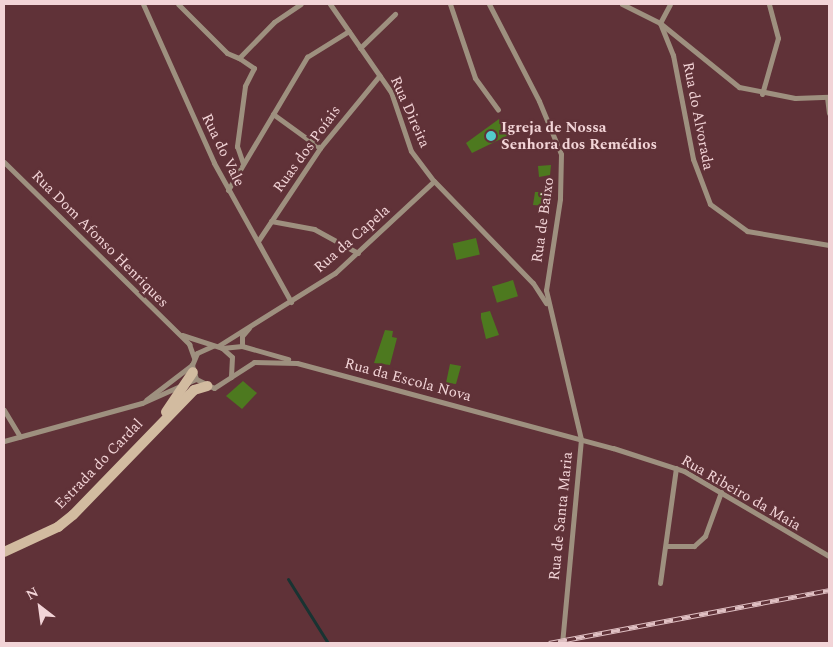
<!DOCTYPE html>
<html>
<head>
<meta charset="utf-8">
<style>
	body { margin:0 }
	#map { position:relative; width:833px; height:647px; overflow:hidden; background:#603238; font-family:Spectral,serif }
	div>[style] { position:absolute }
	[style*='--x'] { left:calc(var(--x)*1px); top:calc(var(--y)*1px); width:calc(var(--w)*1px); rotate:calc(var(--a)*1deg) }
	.stream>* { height:3px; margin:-1.5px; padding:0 1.5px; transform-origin:1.5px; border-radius:1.5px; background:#193332 }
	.building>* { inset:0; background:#4d791f; transform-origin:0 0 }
	.street>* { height:5px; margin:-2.5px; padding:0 2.5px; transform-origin:2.5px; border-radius:2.5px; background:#9e907f }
	.secondary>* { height:10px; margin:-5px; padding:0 5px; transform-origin:5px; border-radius:5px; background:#d2bba0 }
	.rail>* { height:5px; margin-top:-2.5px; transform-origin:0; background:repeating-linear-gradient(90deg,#603238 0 9px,#e0c0c3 0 18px); box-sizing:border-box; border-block:1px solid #e0c0c3 }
	.dots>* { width:14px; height:14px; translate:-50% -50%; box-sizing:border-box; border:2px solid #603238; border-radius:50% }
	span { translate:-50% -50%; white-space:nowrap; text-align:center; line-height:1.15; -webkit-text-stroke:5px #603238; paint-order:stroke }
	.street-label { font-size:15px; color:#f2d4d7 }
	.poi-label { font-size:15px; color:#f2d4d7; font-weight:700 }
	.left { translate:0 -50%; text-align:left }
	.frame { position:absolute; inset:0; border:5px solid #f2d4d7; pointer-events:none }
	.north { position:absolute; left:15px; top:582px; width:50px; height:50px; -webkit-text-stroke:4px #603238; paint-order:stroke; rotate:330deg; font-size:14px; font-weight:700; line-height:20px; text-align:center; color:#f2d4d7 }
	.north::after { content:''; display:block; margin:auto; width:18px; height:22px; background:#f2d4d7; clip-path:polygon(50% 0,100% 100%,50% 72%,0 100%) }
</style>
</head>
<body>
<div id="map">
	<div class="stream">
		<div style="--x:288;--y:579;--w:75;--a:58"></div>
	</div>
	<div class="building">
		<div style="clip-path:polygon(499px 119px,509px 135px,472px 153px,466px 143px)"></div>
		<div style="clip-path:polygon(551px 165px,550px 175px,539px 177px,538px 166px)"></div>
		<div style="clip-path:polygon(535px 192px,549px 192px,545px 206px,533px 205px)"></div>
		<div style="left:476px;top:238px;width:17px;height:24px;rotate:77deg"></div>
		<div style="left:513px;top:280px;width:17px;height:22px;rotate:73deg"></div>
		<div style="clip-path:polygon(490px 311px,499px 335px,486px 339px,481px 318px,481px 313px)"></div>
		<div style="clip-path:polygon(385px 330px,393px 331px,392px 337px,397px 338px,390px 365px,374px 363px)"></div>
		<div style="clip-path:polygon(450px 364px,461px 366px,456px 384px,446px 383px)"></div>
		<div style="clip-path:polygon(243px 381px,257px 393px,242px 409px,226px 396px)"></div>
	</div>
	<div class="street">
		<div style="--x:143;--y:4;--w:174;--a:65.9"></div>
		<div style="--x:214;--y:163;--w:159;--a:61"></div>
		<div style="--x:178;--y:4;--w:69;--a:45"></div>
		<div style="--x:227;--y:53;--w:13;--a:23"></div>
		<div style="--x:239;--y:58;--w:50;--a:-45.8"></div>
		<div style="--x:274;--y:22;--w:32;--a:-34"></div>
		<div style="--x:330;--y:4;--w:107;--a:55.3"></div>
		<div style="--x:391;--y:92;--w:62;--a:71.3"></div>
		<div style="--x:411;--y:151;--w:38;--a:53"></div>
		<div style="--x:434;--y:181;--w:142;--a:45.9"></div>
		<div style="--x:533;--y:283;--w:24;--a:57"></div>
		<div style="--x:450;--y:4;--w:78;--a:71.3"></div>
		<div style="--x:475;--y:78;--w:39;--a:54"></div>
		<div style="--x:489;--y:4;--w:109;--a:62.7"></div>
		<div style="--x:539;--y:101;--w:57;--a:67.5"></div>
		<div style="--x:561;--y:154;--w:45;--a:91.3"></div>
		<div style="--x:560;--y:199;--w:92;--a:98.7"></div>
		<div style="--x:546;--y:290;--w:153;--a:76.8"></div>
		<div style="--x:581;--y:439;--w:205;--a:95.3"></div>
		<div style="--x:622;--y:4;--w:42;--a:26.6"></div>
		<div style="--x:660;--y:23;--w:102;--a:39"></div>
		<div style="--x:739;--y:87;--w:57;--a:11.1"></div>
		<div style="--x:795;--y:98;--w:34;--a:-2"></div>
		<div style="--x:660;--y:23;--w:35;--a:68"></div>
		<div style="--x:673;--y:55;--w:106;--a:79.1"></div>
		<div style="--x:693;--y:159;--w:48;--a:69.3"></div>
		<div style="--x:710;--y:204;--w:46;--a:36.1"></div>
		<div style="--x:747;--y:231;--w:83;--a:9.7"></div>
		<div style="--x:660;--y:23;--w:21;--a:-62"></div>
		<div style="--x:360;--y:48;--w:49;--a:-44.2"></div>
		<div style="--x:239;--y:58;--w:18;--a:34"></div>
		<div style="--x:254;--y:68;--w:20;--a:117"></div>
		<div style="--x:245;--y:86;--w:61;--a:97.6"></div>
		<div style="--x:237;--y:146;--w:18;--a:71"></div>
		<div style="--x:762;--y:94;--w:58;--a:-74.1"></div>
		<div style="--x:778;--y:38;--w:35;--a:-105"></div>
		<div style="--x:827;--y:97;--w:16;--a:83"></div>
		<div style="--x:273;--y:114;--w:58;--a:35.9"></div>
		<div style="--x:4;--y:162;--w:260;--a:44.5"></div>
		<div style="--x:189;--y:344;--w:15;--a:70"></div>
		<div style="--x:228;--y:190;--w:155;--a:-59.3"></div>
		<div style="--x:307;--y:57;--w:49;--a:-31.8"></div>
		<div style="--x:271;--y:221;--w:44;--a:10.5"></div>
		<div style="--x:314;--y:229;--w:50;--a:28.6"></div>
		<div style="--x:258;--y:241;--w:112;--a:-56.3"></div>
		<div style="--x:320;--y:148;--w:94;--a:-50.6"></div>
		<div style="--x:182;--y:335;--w:42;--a:18"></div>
		<div style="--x:222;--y:348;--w:13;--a:42"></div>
		<div style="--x:232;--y:357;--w:20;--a:93"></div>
		<div style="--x:231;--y:377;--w:20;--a:147"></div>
		<div style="--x:214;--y:388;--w:20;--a:-153"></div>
		<div style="--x:196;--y:379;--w:15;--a:-106"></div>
		<div style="--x:192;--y:365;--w:13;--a:-67"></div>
		<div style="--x:197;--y:353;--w:17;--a:-24"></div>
		<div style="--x:218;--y:346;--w:138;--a:-32"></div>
		<div style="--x:335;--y:273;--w:135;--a:-42.9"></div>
		<div style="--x:242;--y:346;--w:10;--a:-90"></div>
		<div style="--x:242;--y:336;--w:11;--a:-49"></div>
		<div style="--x:222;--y:348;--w:20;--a:-6"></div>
		<div style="--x:242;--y:346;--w:48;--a:15.8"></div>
		<div style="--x:231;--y:377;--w:27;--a:-33"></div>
		<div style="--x:254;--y:362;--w:43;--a:1.3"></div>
		<div style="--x:297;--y:363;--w:327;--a:15.1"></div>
		<div style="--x:613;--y:448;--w:75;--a:17.9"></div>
		<div style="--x:684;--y:471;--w:168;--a:30.4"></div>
		<div style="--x:146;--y:400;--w:58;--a:-37.3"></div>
		<div style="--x:4;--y:410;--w:31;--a:59"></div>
		<div style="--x:4;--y:441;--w:143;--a:-15.4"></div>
		<div style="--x:142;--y:403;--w:59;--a:-24"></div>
		<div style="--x:666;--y:546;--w:28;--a:0"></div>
		<div style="--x:694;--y:546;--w:15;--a:-42"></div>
		<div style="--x:705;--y:536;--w:47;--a:-70"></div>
		<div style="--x:660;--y:583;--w:116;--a:-82.1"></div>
	</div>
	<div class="secondary">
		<div style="--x:166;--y:412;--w:48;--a:-56"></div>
		<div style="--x:4;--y:552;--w:60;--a:-24.8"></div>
		<div style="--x:58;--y:527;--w:19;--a:-39"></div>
		<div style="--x:73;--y:515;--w:174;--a:-45.9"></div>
		<div style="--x:194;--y:390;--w:14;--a:-17"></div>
	</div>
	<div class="rail">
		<div style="--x:549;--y:643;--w:285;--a:-10.7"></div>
	</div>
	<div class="dots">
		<div style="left:491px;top:136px;background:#53cdca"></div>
	</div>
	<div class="street-label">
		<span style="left:410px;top:112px;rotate:66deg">Rua Direita</span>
		<span style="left:698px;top:116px;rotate:79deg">Rua do Alvorada</span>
		<span style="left:307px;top:149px;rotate:-54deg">Ruas dos Poíais</span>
		<span style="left:223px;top:150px;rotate:64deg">Rua do Vale</span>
		<span style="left:543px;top:220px;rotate:-82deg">Rua de Baixo</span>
		<span style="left:100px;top:239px;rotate:45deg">Rua Dom Afonso Henriques</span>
		<span style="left:352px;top:239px;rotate:-41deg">Rua da Capela</span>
		<span style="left:408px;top:380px;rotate:15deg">Rua da Escola Nova</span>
		<span style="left:99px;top:464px;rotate:-46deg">Estrada do Cardal</span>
		<span style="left:741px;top:493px;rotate:30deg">Rua Ribeiro da Maia</span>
		<span style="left:561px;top:516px;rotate:-84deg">Rua de Santa Maria</span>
	</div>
	<div class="poi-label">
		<span class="left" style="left:501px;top:136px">Igreja de Nossa<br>Senhora dos Remédios</span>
	</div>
	<div class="frame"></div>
	<div class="north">N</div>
</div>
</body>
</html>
